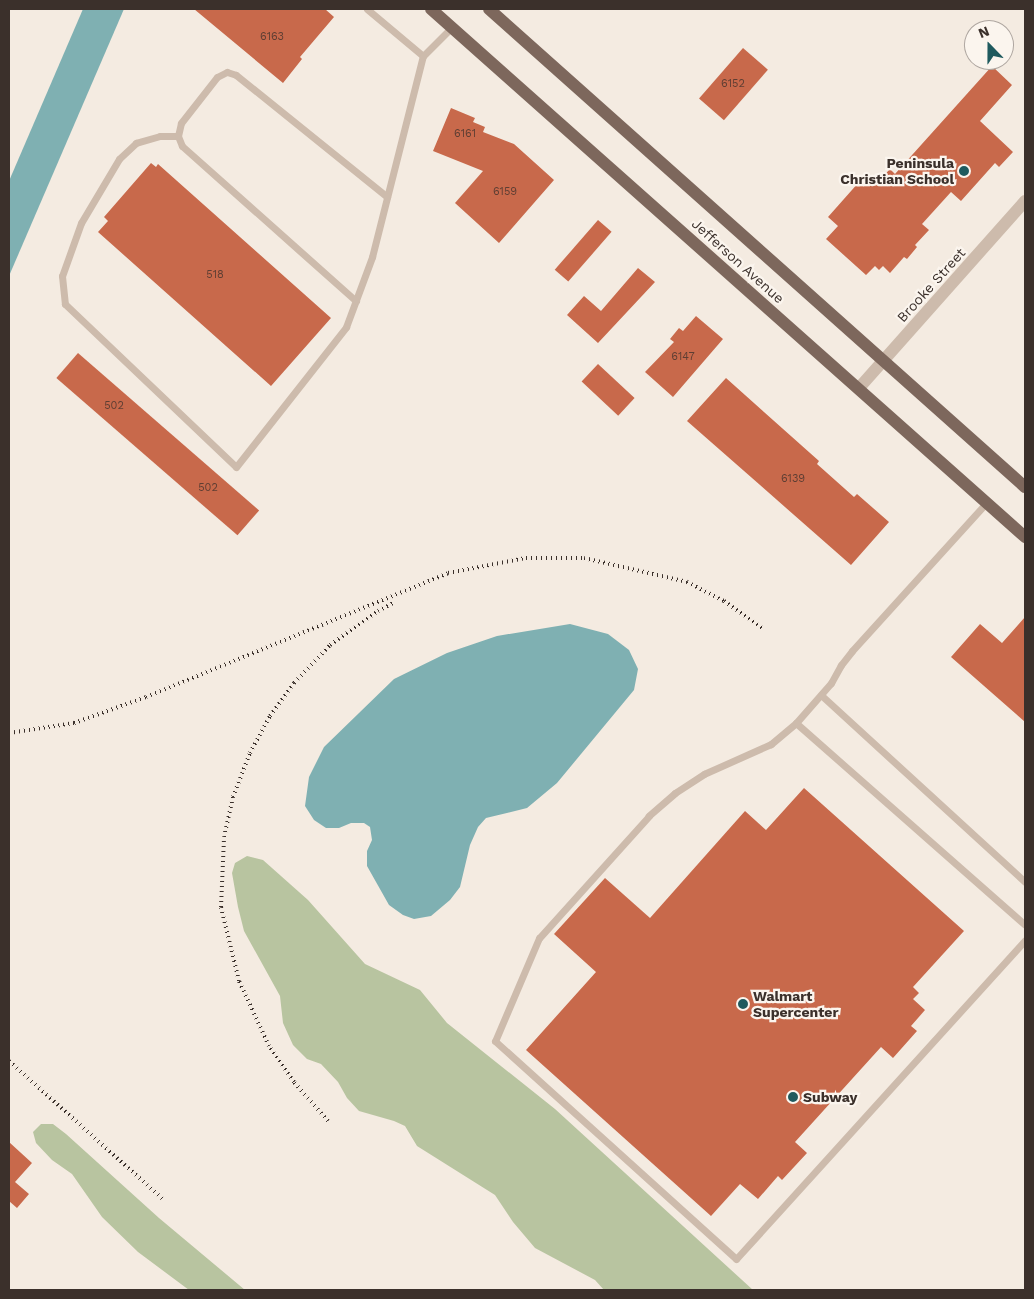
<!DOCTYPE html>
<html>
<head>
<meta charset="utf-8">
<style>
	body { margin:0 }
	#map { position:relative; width:1034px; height:1299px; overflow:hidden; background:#f4ebe1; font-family:"Work Sans",sans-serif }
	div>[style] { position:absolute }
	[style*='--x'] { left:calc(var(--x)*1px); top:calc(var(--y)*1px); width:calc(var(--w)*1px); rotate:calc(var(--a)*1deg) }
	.green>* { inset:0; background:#b8c4a0 }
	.water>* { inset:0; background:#7fb0b2 }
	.building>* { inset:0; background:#c8694b; transform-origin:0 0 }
	.service>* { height:7px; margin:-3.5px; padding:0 3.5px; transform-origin:3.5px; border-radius:3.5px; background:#cdbbac }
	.minor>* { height:12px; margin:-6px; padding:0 6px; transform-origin:6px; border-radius:6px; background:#cdbbac }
	.primary>* { height:12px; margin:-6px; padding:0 6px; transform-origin:6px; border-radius:6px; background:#7d675c }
	.rail>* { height:4px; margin-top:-2px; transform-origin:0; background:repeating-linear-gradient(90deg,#3b302b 0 1px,transparent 0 5px) }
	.dots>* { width:14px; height:14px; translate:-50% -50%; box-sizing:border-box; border:2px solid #fbf5ee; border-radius:50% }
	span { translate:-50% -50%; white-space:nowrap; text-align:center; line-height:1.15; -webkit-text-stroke:4.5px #fbf5ee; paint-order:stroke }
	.number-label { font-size:11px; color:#5e3e33 }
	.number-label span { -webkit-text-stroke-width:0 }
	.poi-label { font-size:14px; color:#3b302b; font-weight:700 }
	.right { translate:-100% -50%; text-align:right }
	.left { translate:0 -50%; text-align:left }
	.street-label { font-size:14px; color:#3b302b }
	.frame { position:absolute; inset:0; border:10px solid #3b302b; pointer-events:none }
	.north { position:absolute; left:964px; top:20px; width:50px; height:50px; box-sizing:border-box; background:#fbf5ee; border:1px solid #aea6a0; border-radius:50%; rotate:338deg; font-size:14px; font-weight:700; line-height:20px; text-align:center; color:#3b302b }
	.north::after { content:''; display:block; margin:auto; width:18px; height:22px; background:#1f5a5e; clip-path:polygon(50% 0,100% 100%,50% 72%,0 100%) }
</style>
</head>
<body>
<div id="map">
	<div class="green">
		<div style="clip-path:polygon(247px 856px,263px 860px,308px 900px,365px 964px,420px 990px,447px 1023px,555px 1109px,753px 1290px,604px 1290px,595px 1280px,535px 1248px,513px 1222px,495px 1195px,417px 1146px,405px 1126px,394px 1121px,359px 1111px,347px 1098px,338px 1082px,321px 1064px,307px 1059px,293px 1045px,283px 1023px,280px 996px,244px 931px,238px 907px,232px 873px,235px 863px)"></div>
		<div style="clip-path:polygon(41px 1124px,53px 1124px,66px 1134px,159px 1218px,245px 1290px,189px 1290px,138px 1252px,102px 1217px,72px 1174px,52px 1160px,36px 1143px,33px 1132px)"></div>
	</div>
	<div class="water">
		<div style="clip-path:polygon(83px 9px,124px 9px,9px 276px,9px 181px)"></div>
		<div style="clip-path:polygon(570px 624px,608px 634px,629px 650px,638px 669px,634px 690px,557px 783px,527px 808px,486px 818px,478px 827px,470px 845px,460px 887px,450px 900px,431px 916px,414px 919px,403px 915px,389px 905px,367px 866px,367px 851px,372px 840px,370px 827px,364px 823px,351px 823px,339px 828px,326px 828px,314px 820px,305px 806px,309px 777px,324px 747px,394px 679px,447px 653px,497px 636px)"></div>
	</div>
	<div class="building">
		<div style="clip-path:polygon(194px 9px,325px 9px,334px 17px,300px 57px,302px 59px,283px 83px)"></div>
		<div style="left:743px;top:48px;width:33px;height:67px;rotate:41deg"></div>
		<div style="clip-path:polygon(992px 66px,1012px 85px,980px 121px,1013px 152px,999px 167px,995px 163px,961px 201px,951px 192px,922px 224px,929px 230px,915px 245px,917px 247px,907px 259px,904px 257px,890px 273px,883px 266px,879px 270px,875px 266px,866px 275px,826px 239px,838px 226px,828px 217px,867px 173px,877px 183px,890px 169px,895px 174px)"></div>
		<div style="clip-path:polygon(451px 108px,475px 118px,473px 122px,485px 127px,483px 132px,514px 144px,554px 180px,499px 243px,455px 203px,483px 171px,433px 151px)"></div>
		<div style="clip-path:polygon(151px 163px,156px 167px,158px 164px,331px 318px,271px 386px,98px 232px,108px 221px,104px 217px)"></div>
		<div style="left:598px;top:220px;width:18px;height:66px;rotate:41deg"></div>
		<div style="clip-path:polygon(638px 268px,655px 282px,598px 343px,567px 315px,584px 296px,601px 311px)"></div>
		<div style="clip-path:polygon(696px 316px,723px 339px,673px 397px,645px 372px,674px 342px,670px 339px,679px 328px,683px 331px)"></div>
		<div style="left:78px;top:353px;width:240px;height:33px;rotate:41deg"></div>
		<div style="left:598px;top:364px;width:50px;height:24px;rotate:43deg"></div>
		<div style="clip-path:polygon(726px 378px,819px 461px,817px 464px,854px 497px,857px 494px,889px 522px,851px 565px,687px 421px)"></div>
		<div style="clip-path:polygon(1025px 617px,1025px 722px,951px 657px,980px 624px,1002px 643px)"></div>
		<div style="clip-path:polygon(804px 788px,964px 931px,913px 987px,919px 993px,913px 999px,925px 1010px,911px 1026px,917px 1031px,893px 1058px,881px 1047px,795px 1142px,807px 1153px,782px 1180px,778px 1176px,758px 1199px,740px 1184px,711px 1216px,526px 1050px,596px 972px,554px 934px,605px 878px,650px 918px,745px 811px,766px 830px)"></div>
		<div style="clip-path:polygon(9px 1142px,32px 1163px,15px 1182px,29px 1194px,17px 1208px,9px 1201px)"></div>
	</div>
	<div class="service">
		<div style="--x:367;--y:9;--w:73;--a:40"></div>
		<div style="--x:423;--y:56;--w:41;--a:-45"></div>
		<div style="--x:178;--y:136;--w:18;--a:180"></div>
		<div style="--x:160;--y:136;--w:25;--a:164"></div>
		<div style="--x:136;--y:143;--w:23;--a:137"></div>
		<div style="--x:119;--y:159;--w:74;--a:120.7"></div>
		<div style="--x:81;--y:223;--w:56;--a:109.7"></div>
		<div style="--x:62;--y:276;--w:28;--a:84"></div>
		<div style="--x:65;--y:304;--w:236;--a:43.6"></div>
		<div style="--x:236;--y:467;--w:178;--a:-51.8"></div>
		<div style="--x:346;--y:327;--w:75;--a:-69.6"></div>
		<div style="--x:372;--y:257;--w:207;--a:-75.8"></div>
		<div style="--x:356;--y:301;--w:233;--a:-138.3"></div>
		<div style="--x:182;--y:146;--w:11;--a:-112"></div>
		<div style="--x:178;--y:136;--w:13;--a:-77"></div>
		<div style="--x:181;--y:123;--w:58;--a:-52"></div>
		<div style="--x:217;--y:77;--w:11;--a:-27"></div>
		<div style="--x:227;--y:72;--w:9;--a:18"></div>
		<div style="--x:236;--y:75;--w:194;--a:38.9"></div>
		<div style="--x:987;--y:502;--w:201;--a:132.2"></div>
		<div style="--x:852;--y:651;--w:18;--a:128"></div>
		<div style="--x:841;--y:665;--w:21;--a:119"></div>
		<div style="--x:831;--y:683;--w:53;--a:131.2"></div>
		<div style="--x:796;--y:723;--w:33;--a:140"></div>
		<div style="--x:771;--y:744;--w:73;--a:155.9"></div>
		<div style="--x:704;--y:774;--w:35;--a:147"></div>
		<div style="--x:675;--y:793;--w:35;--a:139"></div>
		<div style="--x:649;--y:816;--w:164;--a:132"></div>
		<div style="--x:539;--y:938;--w:112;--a:113.1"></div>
		<div style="--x:495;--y:1041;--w:325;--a:42.1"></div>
		<div style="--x:736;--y:1259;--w:430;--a:-47.8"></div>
		<div style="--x:821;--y:695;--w:277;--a:42.5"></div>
		<div style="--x:796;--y:723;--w:305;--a:41.4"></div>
	</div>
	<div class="minor">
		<div style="--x:859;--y:388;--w:250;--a:-48.4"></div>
	</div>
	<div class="primary">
		<div style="--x:431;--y:9;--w:795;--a:41.63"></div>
		<div style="--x:489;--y:9;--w:718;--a:41.73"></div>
	</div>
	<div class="rail">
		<div style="--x:9;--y:733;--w:66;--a:-8.7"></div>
		<div style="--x:74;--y:723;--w:77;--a:-19.9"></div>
		<div style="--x:146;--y:697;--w:326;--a:-22.3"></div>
		<div style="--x:448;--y:573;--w:79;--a:-10.9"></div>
		<div style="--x:526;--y:558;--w:58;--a:0"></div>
		<div style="--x:584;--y:558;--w:106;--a:13.1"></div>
		<div style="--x:687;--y:582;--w:42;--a:27.2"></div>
		<div style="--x:724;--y:601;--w:47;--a:35.4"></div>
		<div style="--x:9;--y:1061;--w:207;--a:41.9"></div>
		<div style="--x:328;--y:1121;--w:52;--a:-131.1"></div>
		<div style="--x:294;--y:1082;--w:44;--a:-124.8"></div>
		<div style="--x:269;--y:1046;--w:72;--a:-114.8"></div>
		<div style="--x:239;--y:981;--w:76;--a:-103.7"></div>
		<div style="--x:221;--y:907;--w:70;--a:-87.5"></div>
		<div style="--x:224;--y:837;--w:41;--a:-77.3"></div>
		<div style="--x:233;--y:797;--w:47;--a:-68.9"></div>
		<div style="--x:250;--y:753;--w:42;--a:-61.6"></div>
		<div style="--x:270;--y:716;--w:41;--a:-54"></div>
		<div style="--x:294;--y:683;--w:52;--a:-46.5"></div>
		<div style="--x:330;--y:645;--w:59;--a:-35.3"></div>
		<div style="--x:378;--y:611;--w:17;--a:-28"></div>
	</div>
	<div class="dots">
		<div style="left:964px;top:171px;background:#1f5a5e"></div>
		<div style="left:743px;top:1004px;background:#1f5a5e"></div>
		<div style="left:793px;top:1097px;background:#1f5a5e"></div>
	</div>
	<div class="number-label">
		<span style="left:272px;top:37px">6163</span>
		<span style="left:733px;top:84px">6152</span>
		<span style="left:465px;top:134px">6161</span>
		<span style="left:505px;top:192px">6159</span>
		<span style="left:215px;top:275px">518</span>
		<span style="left:683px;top:357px">6147</span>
		<span style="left:114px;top:406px">502</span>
		<span style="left:793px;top:479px">6139</span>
		<span style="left:208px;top:488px">502</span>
	</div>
	<div class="poi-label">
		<span class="right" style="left:954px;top:171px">Peninsula<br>Christian School</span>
		<span class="left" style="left:753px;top:1004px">Walmart<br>Supercenter</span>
		<span class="left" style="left:803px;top:1097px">Subway</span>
	</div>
	<div class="street-label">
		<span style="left:738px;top:261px;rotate:42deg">Jefferson Avenue</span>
		<span style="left:931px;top:285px;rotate:-48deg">Brooke Street</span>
	</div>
	<div class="frame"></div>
	<div class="north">N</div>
</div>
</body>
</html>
